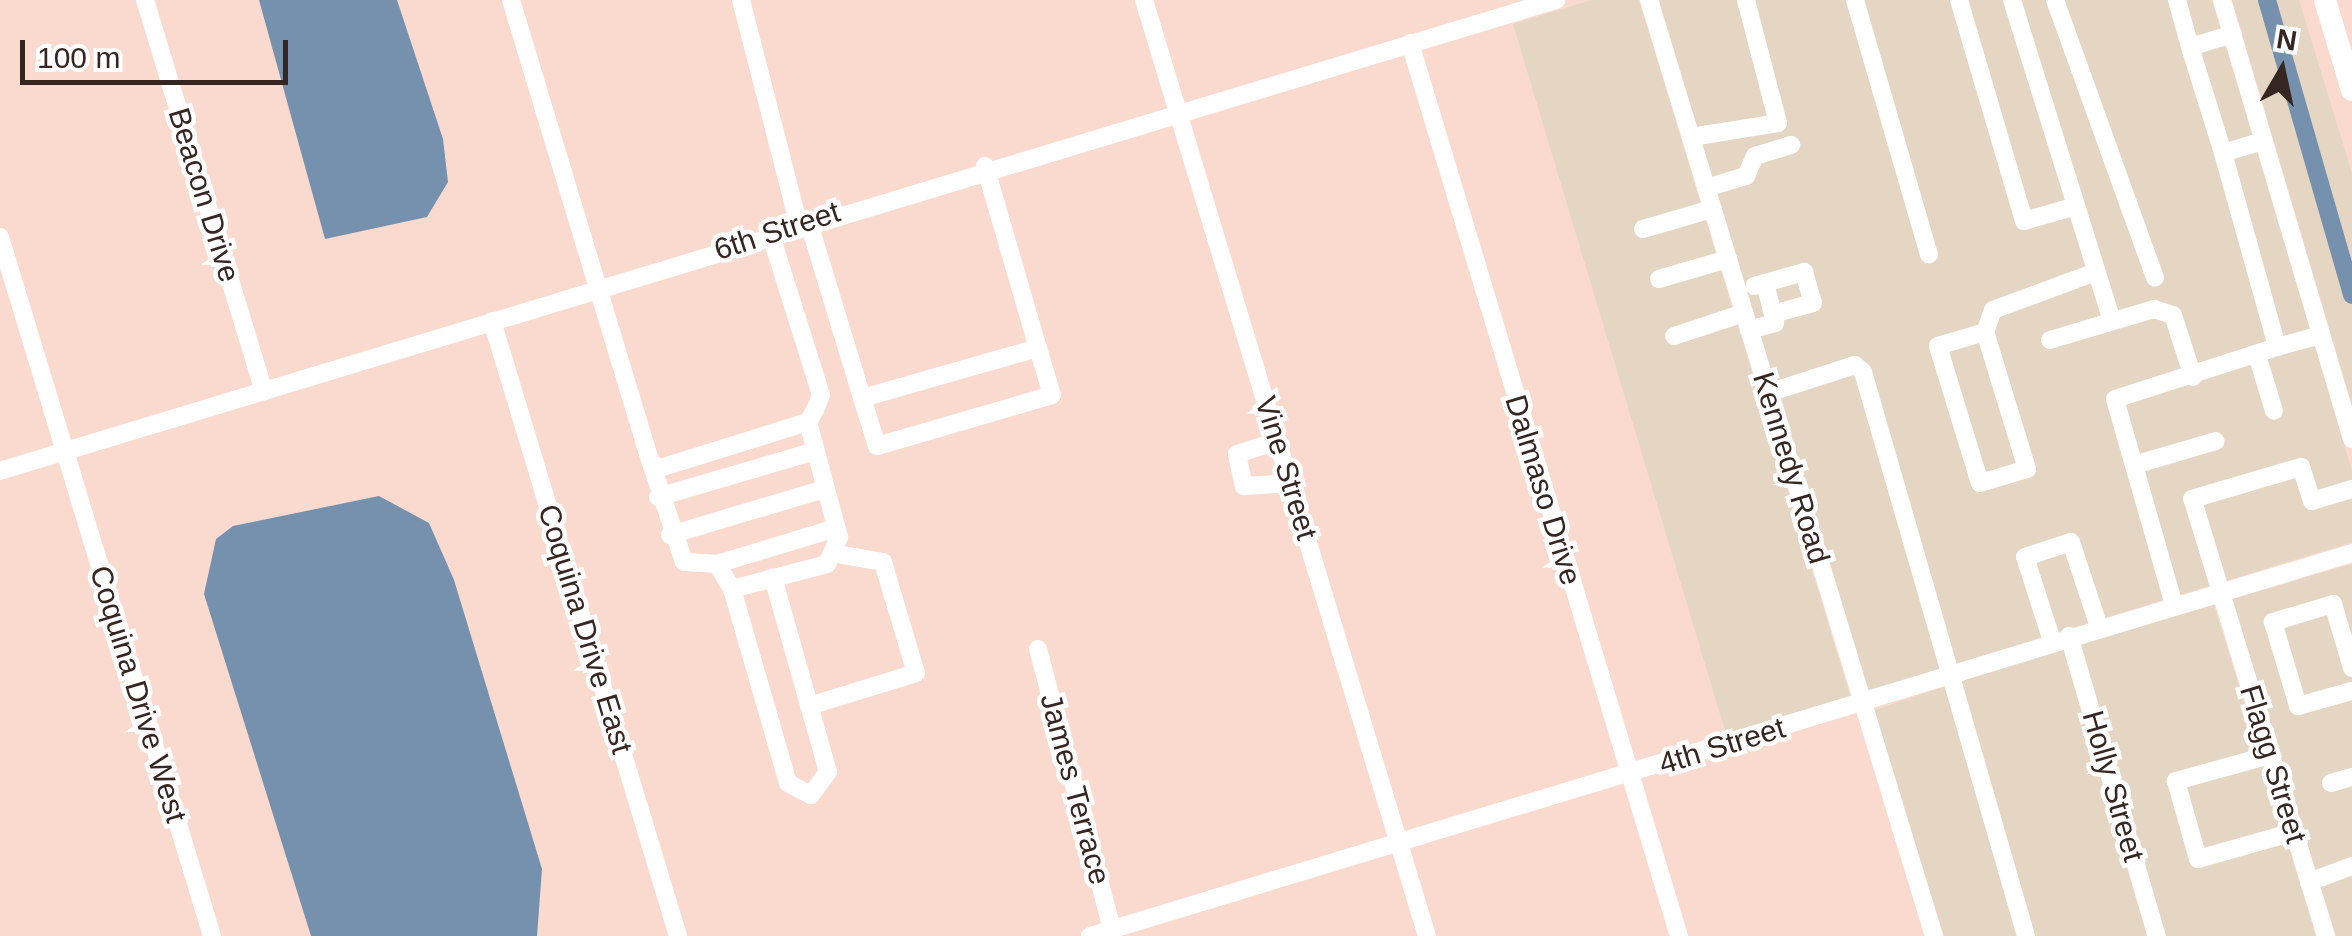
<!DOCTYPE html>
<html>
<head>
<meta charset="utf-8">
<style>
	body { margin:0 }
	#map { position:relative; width:2352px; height:936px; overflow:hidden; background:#fadace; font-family:Helvetica,sans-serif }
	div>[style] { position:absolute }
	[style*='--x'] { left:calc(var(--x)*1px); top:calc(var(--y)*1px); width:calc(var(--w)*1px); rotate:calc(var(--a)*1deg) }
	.commercial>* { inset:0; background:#e5d5c3 }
	.water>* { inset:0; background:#7591ae }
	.canal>* { height:18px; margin:-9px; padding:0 9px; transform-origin:9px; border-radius:9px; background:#7591ae }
	.minor>* { height:18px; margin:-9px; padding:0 9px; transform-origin:9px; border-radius:9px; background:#fff }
	.major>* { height:22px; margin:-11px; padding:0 11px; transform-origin:11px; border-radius:11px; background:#fff }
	span { translate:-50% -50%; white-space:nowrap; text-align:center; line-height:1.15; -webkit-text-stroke:9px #fff; paint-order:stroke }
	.street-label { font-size:30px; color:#352621 }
	.north { position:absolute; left:2232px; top:20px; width:100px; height:100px; -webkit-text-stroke:8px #fff; paint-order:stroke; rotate:9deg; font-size:28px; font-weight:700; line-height:40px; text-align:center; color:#352621 }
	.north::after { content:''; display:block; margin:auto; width:35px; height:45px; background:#352621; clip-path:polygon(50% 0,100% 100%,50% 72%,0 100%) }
	.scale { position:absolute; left:20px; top:40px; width:268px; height:45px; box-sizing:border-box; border:5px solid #352621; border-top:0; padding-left:12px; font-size:30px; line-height:35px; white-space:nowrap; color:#352621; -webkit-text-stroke:8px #fff; paint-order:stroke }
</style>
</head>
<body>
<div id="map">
	<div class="commercial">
		<div style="clip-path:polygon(1592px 0,1639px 0,1850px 696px,1726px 734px,1513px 24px)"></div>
		<div style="clip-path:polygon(1659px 0,2212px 0,2352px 471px,2352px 542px,1868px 691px)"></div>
		<div style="clip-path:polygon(2232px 0,2299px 0,2352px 173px,2352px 405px)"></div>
		<div style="clip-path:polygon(2352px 564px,2352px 936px,2336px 936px,2232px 599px)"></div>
		<div style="clip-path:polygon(2214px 605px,2316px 936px,2166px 936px,2081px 643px)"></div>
		<div style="clip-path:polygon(2063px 648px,2147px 936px,1944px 936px,1874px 710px)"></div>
	</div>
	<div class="water">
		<div style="clip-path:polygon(259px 0,397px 0,443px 139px,448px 182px,427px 217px,325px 239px)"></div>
		<div style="clip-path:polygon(379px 496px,429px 523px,454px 580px,542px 869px,537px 936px,311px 936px,204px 594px,216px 539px,233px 526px)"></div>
	</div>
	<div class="canal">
		<div style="--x:2267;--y:0;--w:307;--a:73.9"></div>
	</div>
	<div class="minor">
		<div style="--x:145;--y:0;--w:409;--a:73.1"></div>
		<div style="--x:511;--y:0;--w:484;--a:73.2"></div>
		<div style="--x:651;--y:463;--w:10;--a:29"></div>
		<div style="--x:660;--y:468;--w:155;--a:-17.3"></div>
		<div style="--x:808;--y:422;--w:14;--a:-60"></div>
		<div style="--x:815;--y:410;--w:16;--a:-68"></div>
		<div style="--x:821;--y:395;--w:171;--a:-107.4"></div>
		<div style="--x:741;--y:0;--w:229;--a:75.6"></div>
		<div style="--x:1144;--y:0;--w:978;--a:73.18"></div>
		<div style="--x:1649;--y:0;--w:978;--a:73.07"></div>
		<div style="--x:1855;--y:0;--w:265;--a:73.8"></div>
		<div style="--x:1959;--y:0;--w:230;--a:73.6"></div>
		<div style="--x:2024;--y:221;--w:54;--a:-16.1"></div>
		<div style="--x:2012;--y:0;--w:336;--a:72.7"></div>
		<div style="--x:2055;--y:0;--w:295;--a:70.2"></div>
		<div style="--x:2177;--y:0;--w:49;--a:74.5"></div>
		<div style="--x:2190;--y:47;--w:45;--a:-16.8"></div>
		<div style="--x:2222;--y:0;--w:458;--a:73.5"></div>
		<div style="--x:1410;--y:43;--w:933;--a:73.24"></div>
		<div style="--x:2190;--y:47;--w:111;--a:72.7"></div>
		<div style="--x:2223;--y:153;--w:42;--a:-16.7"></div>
		<div style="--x:1691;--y:137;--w:88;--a:-9.1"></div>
		<div style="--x:1778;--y:123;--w:127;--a:-104.6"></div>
		<div style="--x:2223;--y:153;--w:201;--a:74.4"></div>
		<div style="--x:2277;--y:347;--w:46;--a:-15.3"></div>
		<div style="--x:985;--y:166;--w:190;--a:73.8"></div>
		<div style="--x:1038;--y:348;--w:183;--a:164.1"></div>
		<div style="--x:862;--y:398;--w:50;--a:72.6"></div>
		<div style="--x:877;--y:446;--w:182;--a:-16.2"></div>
		<div style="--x:1052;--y:395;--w:49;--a:-106.6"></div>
		<div style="--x:1706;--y:188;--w:42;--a:-16.7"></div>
		<div style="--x:1746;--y:176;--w:22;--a:-66"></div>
		<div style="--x:1755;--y:156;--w:38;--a:-17"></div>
		<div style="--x:808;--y:220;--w:186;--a:73.1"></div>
		<div style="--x:1643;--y:229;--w:72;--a:-16.2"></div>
		<div style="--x:0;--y:237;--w:730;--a:73.13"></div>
		<div style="--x:1659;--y:279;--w:72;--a:-16.2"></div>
		<div style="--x:1765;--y:283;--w:41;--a:-15.8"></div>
		<div style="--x:1804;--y:272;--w:32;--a:74"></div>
		<div style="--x:1813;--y:303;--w:41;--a:164.6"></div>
		<div style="--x:492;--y:321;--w:643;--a:73.17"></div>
		<div style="--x:1749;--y:330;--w:27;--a:-15"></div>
		<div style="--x:1775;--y:323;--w:41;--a:-104"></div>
		<div style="--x:1765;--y:283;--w:11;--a:165"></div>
		<div style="--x:1985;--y:332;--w:49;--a:163.4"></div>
		<div style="--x:1938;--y:346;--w:143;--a:73"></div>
		<div style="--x:1980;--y:483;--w:49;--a:-16.6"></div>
		<div style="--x:2027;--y:469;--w:143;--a:-107"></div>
		<div style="--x:1985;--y:332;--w:23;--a:-70"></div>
		<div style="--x:1993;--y:310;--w:110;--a:-20.3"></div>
		<div style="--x:1674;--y:336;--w:74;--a:-18.2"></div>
		<div style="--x:2050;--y:340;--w:109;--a:-16.6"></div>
		<div style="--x:2154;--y:309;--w:20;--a:18"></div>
		<div style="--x:2173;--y:315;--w:65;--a:72.1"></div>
		<div style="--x:2258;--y:358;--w:55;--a:73.2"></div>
		<div style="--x:1768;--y:393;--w:91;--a:-17.8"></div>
		<div style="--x:1855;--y:365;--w:11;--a:41"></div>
		<div style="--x:1863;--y:372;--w:587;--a:73.88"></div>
		<div style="--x:1278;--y:441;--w:43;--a:162.4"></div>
		<div style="--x:1237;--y:454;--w:33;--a:78"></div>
		<div style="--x:1244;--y:486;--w:46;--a:-3.7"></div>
		<div style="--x:651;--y:463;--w:104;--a:71.6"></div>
		<div style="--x:684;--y:562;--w:33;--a:3"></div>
		<div style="--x:717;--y:564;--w:29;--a:59"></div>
		<div style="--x:732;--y:589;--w:98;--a:-14.7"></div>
		<div style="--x:827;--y:564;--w:30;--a:-66"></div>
		<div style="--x:839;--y:537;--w:119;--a:-105.1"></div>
		<div style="--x:2134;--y:465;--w:85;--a:-16.3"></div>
		<div style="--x:0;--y:471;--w:1626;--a:-16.84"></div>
		<div style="--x:658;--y:497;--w:160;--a:-16.3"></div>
		<div style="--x:670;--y:535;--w:161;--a:-16.6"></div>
		<div style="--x:717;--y:564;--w:124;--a:-16.8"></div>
		<div style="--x:732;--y:589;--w:202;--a:73.9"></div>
		<div style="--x:788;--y:783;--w:26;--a:28"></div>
		<div style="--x:811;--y:795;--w:29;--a:-54"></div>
		<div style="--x:828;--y:772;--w:202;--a:-105.8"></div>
		<div style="--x:2174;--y:605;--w:214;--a:-106"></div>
		<div style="--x:2115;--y:399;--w:170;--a:-17.8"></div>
		<div style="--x:2069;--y:636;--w:313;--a:73.7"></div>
		<div style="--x:2052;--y:641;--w:88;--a:-107.8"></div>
		<div style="--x:2025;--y:557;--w:48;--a:-18.1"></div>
		<div style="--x:2071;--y:542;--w:89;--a:71.8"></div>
		<div style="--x:1038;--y:649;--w:291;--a:75.2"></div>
		<div style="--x:2352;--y:668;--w:67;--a:-106.5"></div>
		<div style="--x:2333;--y:604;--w:63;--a:163.3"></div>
		<div style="--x:2273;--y:622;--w:88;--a:73.4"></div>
		<div style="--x:2298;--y:706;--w:56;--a:-15.5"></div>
		<div style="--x:809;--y:706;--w:112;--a:-17.1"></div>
		<div style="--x:916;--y:673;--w:116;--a:-106.6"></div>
		<div style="--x:883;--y:562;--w:47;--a:-170.1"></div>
		<div style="--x:2270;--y:755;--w:98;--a:164.5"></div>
		<div style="--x:2176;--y:781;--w:81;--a:74.2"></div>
		<div style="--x:2198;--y:859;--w:100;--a:-15.7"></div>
		<div style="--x:2331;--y:783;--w:22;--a:-16"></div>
		<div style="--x:2309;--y:882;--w:46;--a:-20.4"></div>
		<div style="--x:1090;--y:936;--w:1319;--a:-16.88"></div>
		<div style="--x:2326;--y:936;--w:457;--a:-107"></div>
		<div style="--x:2192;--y:499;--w:114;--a:-16.4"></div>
		<div style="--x:2301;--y:467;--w:36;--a:72"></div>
		<div style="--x:2312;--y:501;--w:42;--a:-16.7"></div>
	</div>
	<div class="major">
		<div style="--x:2325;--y:0;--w:94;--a:73.3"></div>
	</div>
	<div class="street-label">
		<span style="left:204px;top:195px;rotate:73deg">Beacon Drive</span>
		<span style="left:777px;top:231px;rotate:-18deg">6th Street</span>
		<span style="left:1286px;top:468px;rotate:73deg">Vine Street</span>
		<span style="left:1791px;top:468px;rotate:73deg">Kennedy Road</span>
		<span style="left:1543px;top:490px;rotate:73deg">Dalmaso Drive</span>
		<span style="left:585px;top:629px;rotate:73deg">Coquina Drive East</span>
		<span style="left:138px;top:694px;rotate:73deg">Coquina Drive West</span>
		<span style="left:1722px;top:746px;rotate:-17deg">4th Street</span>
		<span style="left:2273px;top:764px;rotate:73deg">Flagg Street</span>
		<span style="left:2113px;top:786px;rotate:74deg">Holly Street</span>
		<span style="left:1075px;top:789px;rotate:75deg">James Terrace</span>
	</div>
	<div class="north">N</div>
	<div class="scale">100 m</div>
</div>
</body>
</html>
